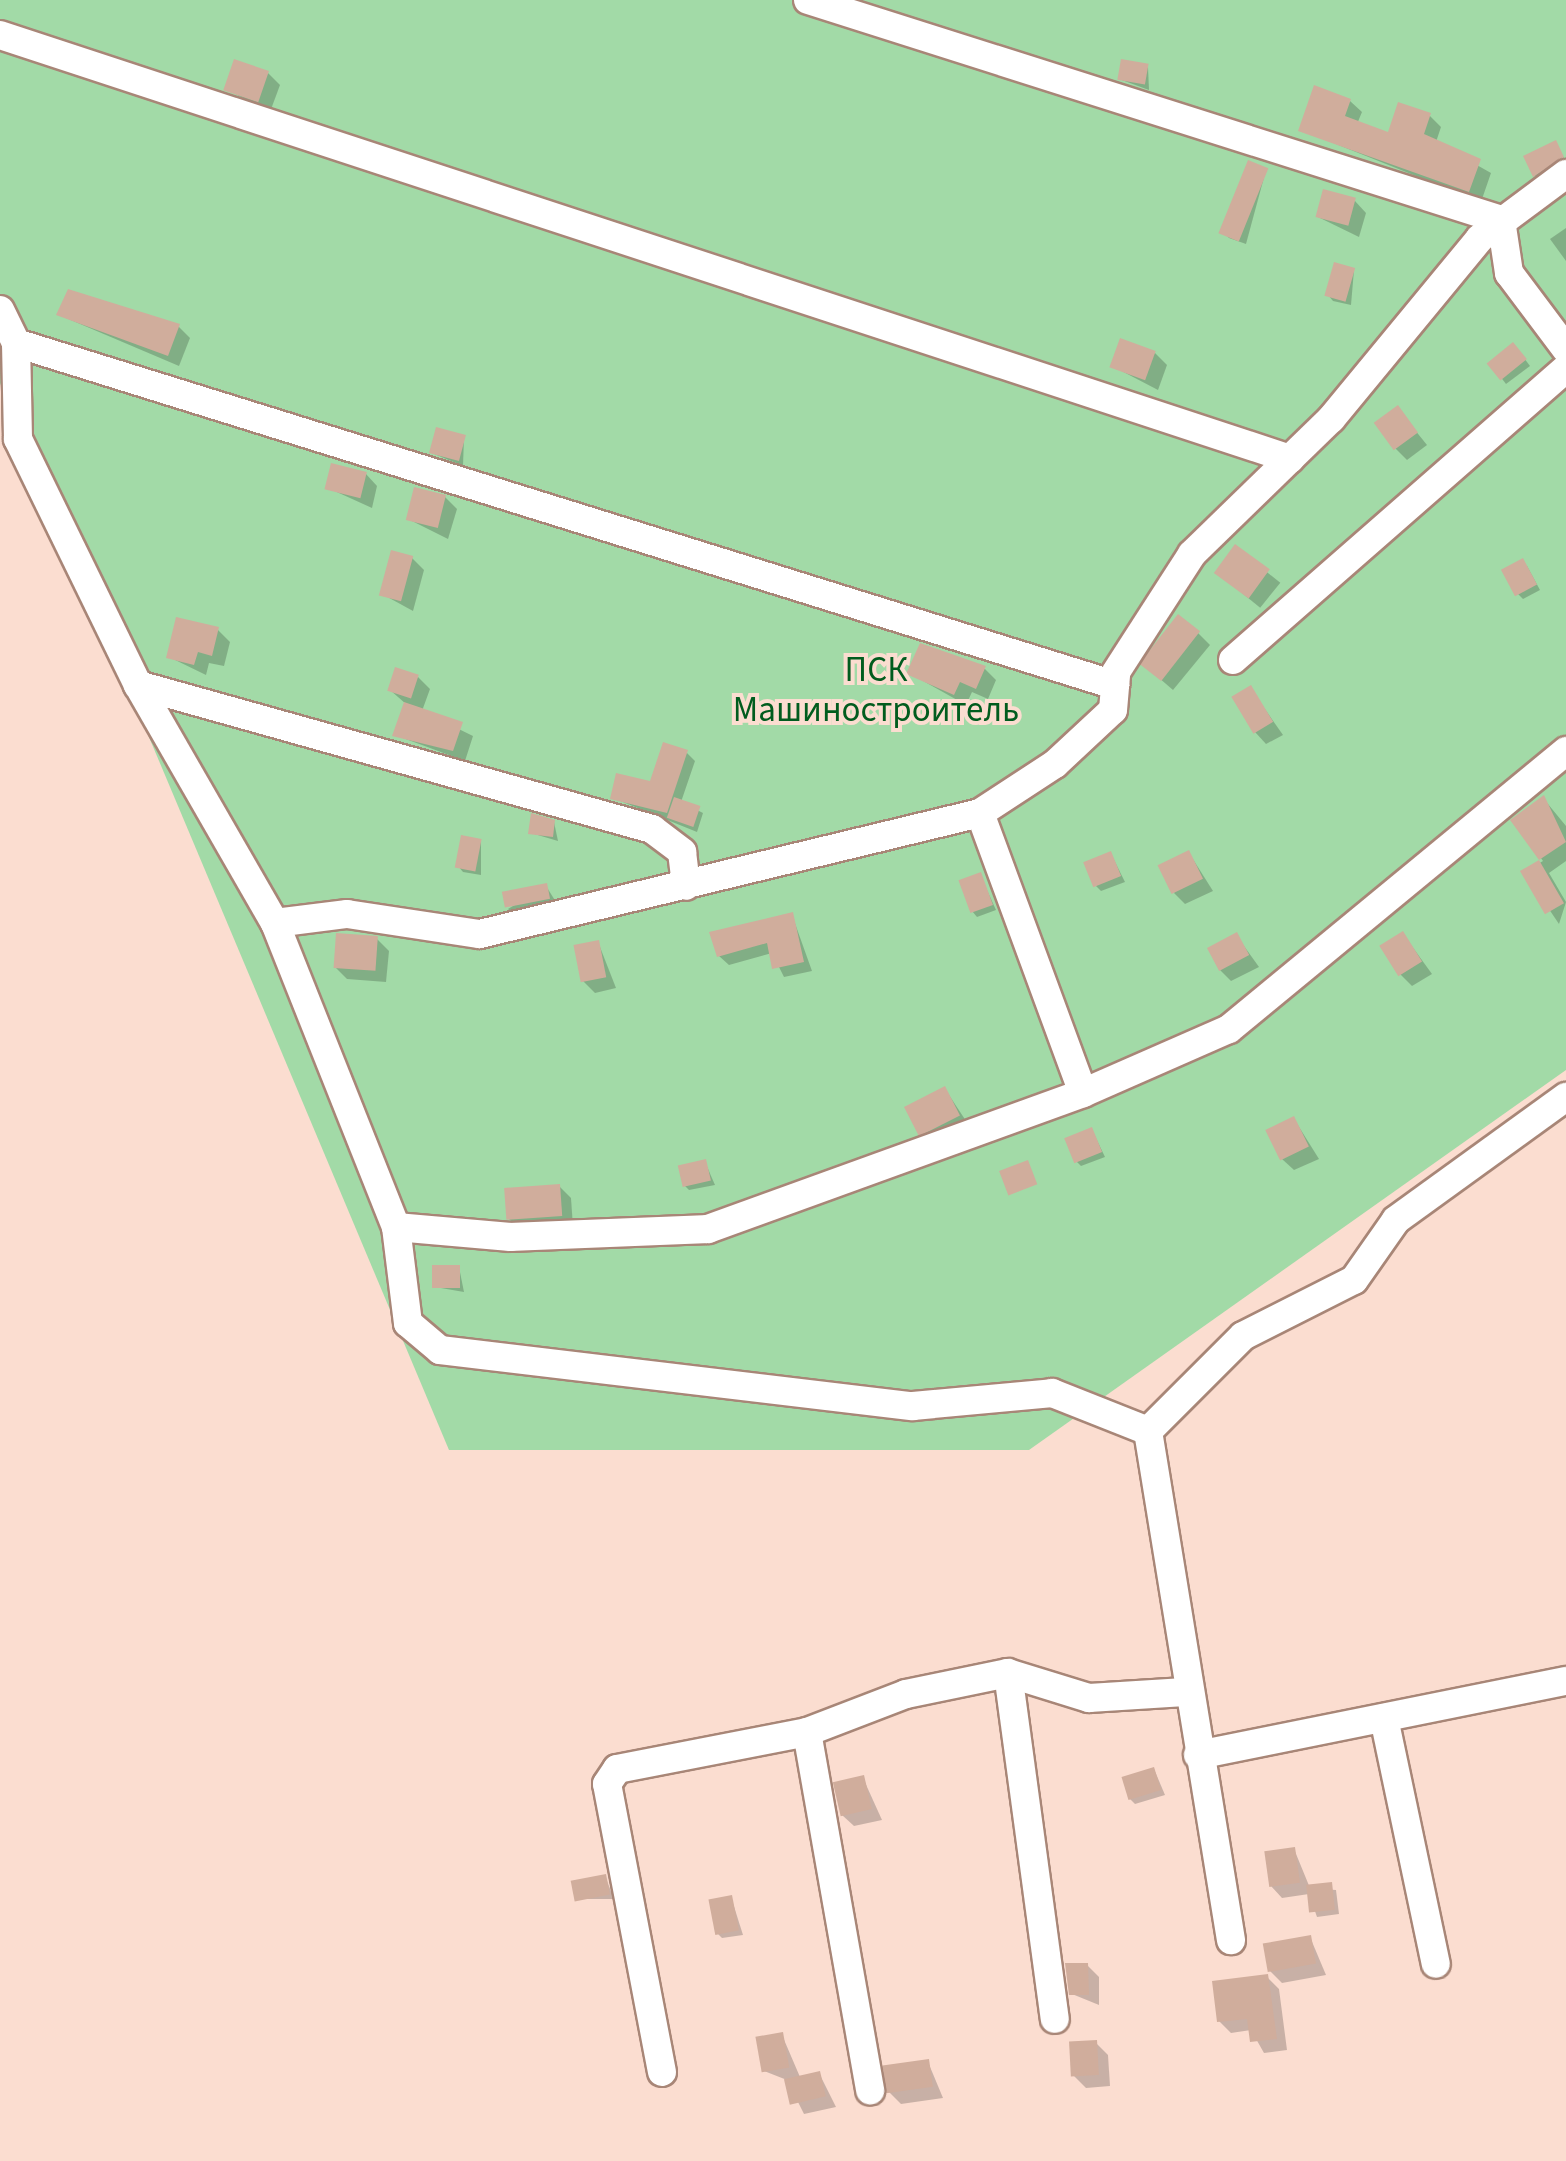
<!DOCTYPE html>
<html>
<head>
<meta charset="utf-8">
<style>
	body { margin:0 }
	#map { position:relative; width:1566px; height:2161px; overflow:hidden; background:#fbddd0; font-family:"Source Sans 3",sans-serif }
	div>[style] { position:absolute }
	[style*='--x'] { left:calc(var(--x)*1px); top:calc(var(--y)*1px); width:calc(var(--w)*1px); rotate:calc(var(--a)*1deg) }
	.green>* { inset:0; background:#a2daa7 }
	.shadow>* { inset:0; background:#0003; transform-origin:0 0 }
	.building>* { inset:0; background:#d0ad9c; transform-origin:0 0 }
	.roads { filter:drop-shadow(2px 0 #a88677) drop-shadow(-2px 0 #a88677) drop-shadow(0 2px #a88677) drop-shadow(0 -2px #a88677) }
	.street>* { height:28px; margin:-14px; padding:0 14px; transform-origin:14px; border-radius:14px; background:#fff }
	span { translate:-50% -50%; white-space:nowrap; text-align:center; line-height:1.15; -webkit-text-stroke:8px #fbddd0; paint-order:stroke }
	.park-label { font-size:35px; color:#015c1e }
</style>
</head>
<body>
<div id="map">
	<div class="green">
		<div style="clip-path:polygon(0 0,1566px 0,1566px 1070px,1029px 1450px,449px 1450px,0 383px)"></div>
	</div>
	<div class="shadow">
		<div style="clip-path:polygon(1148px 67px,1149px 90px,1119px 79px)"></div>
		<div style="clip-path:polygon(268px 73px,280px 85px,270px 112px,226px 89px)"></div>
		<div style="clip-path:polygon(1350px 101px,1362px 112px,1357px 124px,1389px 135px,1429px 115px,1441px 127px,1436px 142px,1491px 173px,1481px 202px,1301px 130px)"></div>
		<div style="clip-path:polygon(1556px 143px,1566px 174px,1546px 187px,1535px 176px)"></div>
		<div style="clip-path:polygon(1266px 170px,1246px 244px,1229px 238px,1224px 233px)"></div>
		<div style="clip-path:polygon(1355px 201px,1366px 213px,1359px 237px,1318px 217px)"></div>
		<div style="clip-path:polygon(1566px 228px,1566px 261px,1550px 239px)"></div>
		<div style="clip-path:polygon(1354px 270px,1351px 305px,1333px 301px,1328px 295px)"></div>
		<div style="clip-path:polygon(59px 315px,178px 326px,190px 338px,179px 366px)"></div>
		<div style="clip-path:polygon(1518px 350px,1530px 366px,1506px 384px,1490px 363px)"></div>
		<div style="clip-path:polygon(1155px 353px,1167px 365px,1158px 390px,1112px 366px)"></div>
		<div style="clip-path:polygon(1398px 409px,1427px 445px,1407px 460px,1395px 448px)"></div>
		<div style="clip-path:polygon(464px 437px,463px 466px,432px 453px)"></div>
		<div style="clip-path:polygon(366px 474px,377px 486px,372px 508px,328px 488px)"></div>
		<div style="clip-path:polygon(445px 497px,457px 509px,448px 539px,408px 519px)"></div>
		<div style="left:1236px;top:547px;width:57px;height:32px;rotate:39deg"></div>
		<div style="clip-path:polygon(412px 558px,424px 570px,413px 611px,382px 594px)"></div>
		<div style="clip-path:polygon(1527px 566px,1540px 590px,1523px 599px,1518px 594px)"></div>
		<div style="clip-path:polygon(218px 630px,230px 642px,224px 666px,209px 663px,206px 675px,169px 657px)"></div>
		<div style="clip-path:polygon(1198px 633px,1210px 645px,1173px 690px,1144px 665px)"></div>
		<div style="clip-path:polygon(985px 669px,996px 680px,988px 699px,972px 692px,966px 705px,909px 673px)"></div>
		<div style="clip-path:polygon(418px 677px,430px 689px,422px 711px,473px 736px,465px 761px,395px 735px,406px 704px,390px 690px)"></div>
		<div style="clip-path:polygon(1250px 688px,1283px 735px,1266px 744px,1255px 732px)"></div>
		<div style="clip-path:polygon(686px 752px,695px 761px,681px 802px,703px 813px,697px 832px,613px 798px,652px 784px)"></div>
		<div style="clip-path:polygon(1543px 798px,1566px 826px,1566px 861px,1549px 873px,1566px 902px,1559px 924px,1524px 872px,1543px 861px,1514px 820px)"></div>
		<div style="clip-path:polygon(554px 822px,558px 841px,531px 833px)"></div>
		<div style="clip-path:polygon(481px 841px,481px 875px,463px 872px,458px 866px)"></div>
		<div style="clip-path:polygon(1189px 853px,1213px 891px,1185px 904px,1174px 893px)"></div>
		<div style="clip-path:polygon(1111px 854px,1125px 882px,1101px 891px,1096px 886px)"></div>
		<div style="clip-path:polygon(980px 875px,996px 910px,977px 917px,972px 911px)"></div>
		<div style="clip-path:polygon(546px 886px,561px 910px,519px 920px,508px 909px)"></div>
		<div style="clip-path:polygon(792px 915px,812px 971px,784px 977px,772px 953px,729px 965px,719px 956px)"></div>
		<div style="clip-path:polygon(1403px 934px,1432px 974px,1412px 986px,1400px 974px)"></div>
		<div style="clip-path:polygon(1236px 935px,1259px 967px,1231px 981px,1219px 969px)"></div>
		<div style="clip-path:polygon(377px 939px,389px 951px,386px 982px,347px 979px,335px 967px)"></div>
		<div style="clip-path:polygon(598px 942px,616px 988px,595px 993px,583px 981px)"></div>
		<div style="clip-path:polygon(945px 1089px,970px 1127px,932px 1145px,920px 1133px)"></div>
		<div style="clip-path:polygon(1294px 1119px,1319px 1159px,1294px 1170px,1282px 1159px)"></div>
		<div style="clip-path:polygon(1092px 1130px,1105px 1157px,1081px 1166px,1076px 1161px)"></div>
		<div style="clip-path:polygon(705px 1162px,715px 1185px,689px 1190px,684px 1185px)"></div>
		<div style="clip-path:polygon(559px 1186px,571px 1198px,573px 1227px,520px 1230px,508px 1218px)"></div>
		<div style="clip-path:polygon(459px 1267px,464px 1292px,435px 1287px)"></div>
		<div style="clip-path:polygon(1154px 1769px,1165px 1795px,1135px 1804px,1130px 1799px)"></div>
		<div style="clip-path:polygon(863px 1778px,882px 1820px,854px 1826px,842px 1815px)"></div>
		<div style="clip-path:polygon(1294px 1849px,1310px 1888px,1336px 1890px,1339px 1914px,1317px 1917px,1309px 1894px,1282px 1898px,1271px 1886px)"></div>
		<div style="clip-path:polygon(605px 1876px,614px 1899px,576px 1899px)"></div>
		<div style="clip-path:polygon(731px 1897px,743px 1935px,722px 1938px,717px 1933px)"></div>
		<div style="clip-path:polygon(1310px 1937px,1326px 1975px,1282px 1983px,1270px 1971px)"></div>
		<div style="clip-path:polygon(1087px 1965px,1099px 1977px,1099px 2005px,1072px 1994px)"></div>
		<div style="clip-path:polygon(1267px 1977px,1279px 1989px,1287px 2050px,1264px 2053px,1251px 2030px,1231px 2033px,1219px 2021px)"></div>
		<div style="clip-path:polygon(782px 2035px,800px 2077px,819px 2073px,836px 2107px,804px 2114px,787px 2080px,764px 2071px)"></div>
		<div style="clip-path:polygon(1096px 2043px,1108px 2055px,1110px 2086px,1086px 2088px,1074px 2076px)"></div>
		<div style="clip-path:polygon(928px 2062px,943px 2098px,901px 2104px,889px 2092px)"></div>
	</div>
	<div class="building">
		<div style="left:234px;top:59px;width:37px;height:33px;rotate:19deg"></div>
		<div style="left:1121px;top:59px;width:28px;height:21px;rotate:10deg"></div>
		<div style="clip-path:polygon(1314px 85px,1351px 99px,1345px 116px,1388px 132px,1398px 102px,1431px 113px,1424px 134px,1481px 159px,1469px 192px,1298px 131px)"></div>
		<div style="clip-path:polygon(1556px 140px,1564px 157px,1533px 177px,1523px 156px)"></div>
		<div style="left:1248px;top:160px;width:22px;height:79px;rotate:22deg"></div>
		<div style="left:1323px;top:189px;width:34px;height:29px;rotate:15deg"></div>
		<div style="left:1334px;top:262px;width:22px;height:35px;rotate:16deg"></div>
		<div style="clip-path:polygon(68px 289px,180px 324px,168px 356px,56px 315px)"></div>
		<div style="left:1120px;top:338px;width:38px;height:31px;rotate:20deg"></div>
		<div style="left:1513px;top:342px;width:22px;height:34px;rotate:51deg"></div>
		<div style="left:1398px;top:405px;width:34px;height:30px;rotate:54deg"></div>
		<div style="left:436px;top:427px;width:31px;height:27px;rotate:15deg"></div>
		<div style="left:331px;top:463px;width:37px;height:27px;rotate:14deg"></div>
		<div style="left:414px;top:487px;width:33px;height:34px;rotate:14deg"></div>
		<div style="left:1235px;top:544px;width:43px;height:36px;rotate:36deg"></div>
		<div style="left:391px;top:550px;width:23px;height:47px;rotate:15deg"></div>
		<div style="left:1523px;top:558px;width:30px;height:25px;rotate:62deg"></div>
		<div style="left:1178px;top:614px;width:28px;height:63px;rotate:38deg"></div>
		<div style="clip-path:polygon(176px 617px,219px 627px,212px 656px,198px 652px,194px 665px,166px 658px)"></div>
		<div style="clip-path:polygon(920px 643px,986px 666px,976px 689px,960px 682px,954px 695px,906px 674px)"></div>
		<div style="left:395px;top:667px;width:25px;height:25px;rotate:18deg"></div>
		<div style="left:1251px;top:685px;width:43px;height:23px;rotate:59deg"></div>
		<div style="clip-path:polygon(404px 702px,463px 722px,453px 751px,392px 736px)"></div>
		<div style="clip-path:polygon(663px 742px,688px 750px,667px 813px,610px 799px,616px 773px,650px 781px)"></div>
		<div style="clip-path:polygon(1544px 795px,1566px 842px,1539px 860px,1510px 820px)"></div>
		<div style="left:674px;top:797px;width:28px;height:22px;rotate:19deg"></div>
		<div style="clip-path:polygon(531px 813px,555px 820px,553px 837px,528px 834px)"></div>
		<div style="left:461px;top:835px;width:21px;height:33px;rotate:11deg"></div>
		<div style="left:1189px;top:850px;width:32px;height:35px;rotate:64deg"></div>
		<div style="left:1111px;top:851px;width:27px;height:30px;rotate:68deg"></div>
		<div style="left:1539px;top:860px;width:50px;height:22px;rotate:60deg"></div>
		<div style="left:981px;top:872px;width:35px;height:24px;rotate:70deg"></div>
		<div style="left:547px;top:883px;width:16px;height:46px;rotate:79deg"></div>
		<div style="clip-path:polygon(793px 912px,804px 962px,772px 969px,767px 943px,717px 957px,709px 932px)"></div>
		<div style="left:1403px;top:931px;width:36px;height:28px;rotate:58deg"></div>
		<div style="left:1237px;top:932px;width:26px;height:34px;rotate:62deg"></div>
		<div style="left:336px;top:933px;width:42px;height:35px;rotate:4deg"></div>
		<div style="left:599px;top:940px;width:38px;height:26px;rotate:79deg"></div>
		<div style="left:945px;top:1086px;width:33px;height:46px;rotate:63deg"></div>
		<div style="left:1294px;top:1116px;width:34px;height:32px;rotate:64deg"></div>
		<div style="left:1092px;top:1127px;width:27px;height:30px;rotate:68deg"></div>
		<div style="left:706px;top:1159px;width:22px;height:29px;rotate:77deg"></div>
		<div style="left:1028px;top:1160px;width:26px;height:31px;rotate:69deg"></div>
		<div style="left:560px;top:1184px;width:32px;height:56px;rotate:86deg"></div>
		<div style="left:432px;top:1265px;width:28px;height:23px"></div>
		<div style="left:1154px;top:1767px;width:24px;height:34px;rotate:73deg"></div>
		<div style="left:864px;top:1775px;width:35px;height:32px;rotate:77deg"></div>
		<div style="left:1295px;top:1847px;width:36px;height:31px;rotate:82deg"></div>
		<div style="left:606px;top:1874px;width:21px;height:36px;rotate:79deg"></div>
		<div style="left:1332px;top:1882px;width:28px;height:26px;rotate:84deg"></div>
		<div style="left:732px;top:1895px;width:36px;height:24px;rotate:79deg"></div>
		<div style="left:1311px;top:1935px;width:29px;height:49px;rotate:80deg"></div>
		<div style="clip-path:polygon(1065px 1963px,1088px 1963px,1089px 1995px,1069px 1995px)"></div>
		<div style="clip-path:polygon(1268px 1974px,1277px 2039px,1250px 2042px,1247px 2019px,1217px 2022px,1212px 1981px)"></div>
		<div style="left:783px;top:2032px;width:36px;height:28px;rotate:80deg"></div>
		<div style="left:1097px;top:2040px;width:35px;height:28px;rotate:87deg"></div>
		<div style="left:929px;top:2059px;width:28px;height:47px;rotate:82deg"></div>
		<div style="left:820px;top:2071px;width:26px;height:37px;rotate:77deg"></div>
	</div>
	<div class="roads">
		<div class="street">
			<div style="--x:808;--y:0;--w:727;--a:17.61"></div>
			<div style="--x:1501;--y:220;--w:54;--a:81.4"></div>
			<div style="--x:1509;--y:273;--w:95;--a:53.1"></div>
			<div style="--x:0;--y:35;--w:1358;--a:18.19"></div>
			<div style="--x:0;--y:310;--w:37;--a:64"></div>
			<div style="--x:16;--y:343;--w:96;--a:88.8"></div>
			<div style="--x:18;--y:439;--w:274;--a:64"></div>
			<div style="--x:138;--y:685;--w:275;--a:60.1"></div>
			<div style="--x:275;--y:923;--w:73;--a:-7.1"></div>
			<div style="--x:347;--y:914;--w:134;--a:8.6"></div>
			<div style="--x:480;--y:934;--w:514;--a:-13.6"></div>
			<div style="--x:980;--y:813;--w:90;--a:-33.2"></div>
			<div style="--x:1055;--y:764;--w:79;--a:-43"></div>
			<div style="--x:1113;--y:710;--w:38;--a:-85"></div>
			<div style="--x:1116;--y:672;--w:140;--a:-57.2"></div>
			<div style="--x:1192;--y:554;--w:194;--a:-44.2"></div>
			<div style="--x:1331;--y:419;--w:234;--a:-50.5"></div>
			<div style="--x:1480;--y:238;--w:107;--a:-36.7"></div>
			<div style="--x:16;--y:343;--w:1151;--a:17.29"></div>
			<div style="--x:1233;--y:660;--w:443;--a:-41.2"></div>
			<div style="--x:138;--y:685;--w:534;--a:15.65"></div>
			<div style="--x:652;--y:829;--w:38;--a:37"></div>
			<div style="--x:682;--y:852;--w:34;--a:83"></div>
			<div style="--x:980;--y:813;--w:298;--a:69.8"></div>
			<div style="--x:275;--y:923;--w:327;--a:68.3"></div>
			<div style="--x:396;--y:1227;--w:97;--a:82.9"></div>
			<div style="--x:408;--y:1323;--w:42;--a:40.2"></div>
			<div style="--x:440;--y:1350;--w:476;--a:6.8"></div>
			<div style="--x:913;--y:1406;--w:140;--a:-5.3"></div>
			<div style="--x:1052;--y:1393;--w:103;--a:21.6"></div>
			<div style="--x:1148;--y:1431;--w:516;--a:80.74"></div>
			<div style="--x:396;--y:1227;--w:115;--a:5"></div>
			<div style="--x:511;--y:1237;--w:197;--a:-2.3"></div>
			<div style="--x:708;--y:1229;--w:399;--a:-19.9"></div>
			<div style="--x:1083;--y:1093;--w:159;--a:-23.7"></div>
			<div style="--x:1229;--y:1029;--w:437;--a:-39.5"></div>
			<div style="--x:1148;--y:1431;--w:134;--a:-45"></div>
			<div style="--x:1243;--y:1336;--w:124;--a:-26.8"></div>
			<div style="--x:1354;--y:1280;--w:73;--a:-55"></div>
			<div style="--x:1396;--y:1220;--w:210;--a:-35.9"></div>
			<div style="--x:1008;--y:1673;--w:349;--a:82.3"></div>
			<div style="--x:1384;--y:1718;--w:251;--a:78.1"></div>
			<div style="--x:807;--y:1732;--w:364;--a:80"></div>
			<div style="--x:1198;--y:1755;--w:375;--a:-11.4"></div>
			<div style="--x:662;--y:2072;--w:293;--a:-100.8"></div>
			<div style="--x:607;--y:1784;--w:18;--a:-56"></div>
			<div style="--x:617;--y:1769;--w:194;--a:-11"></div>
			<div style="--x:807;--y:1732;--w:106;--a:-21"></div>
			<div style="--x:906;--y:1694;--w:104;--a:-11.6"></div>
			<div style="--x:1008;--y:1673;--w:85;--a:17.2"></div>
			<div style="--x:1089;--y:1698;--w:96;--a:-3.6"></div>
		</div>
	</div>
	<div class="park-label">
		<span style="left:876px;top:690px">ПСК<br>Машиностроитель</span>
	</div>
</div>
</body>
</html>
